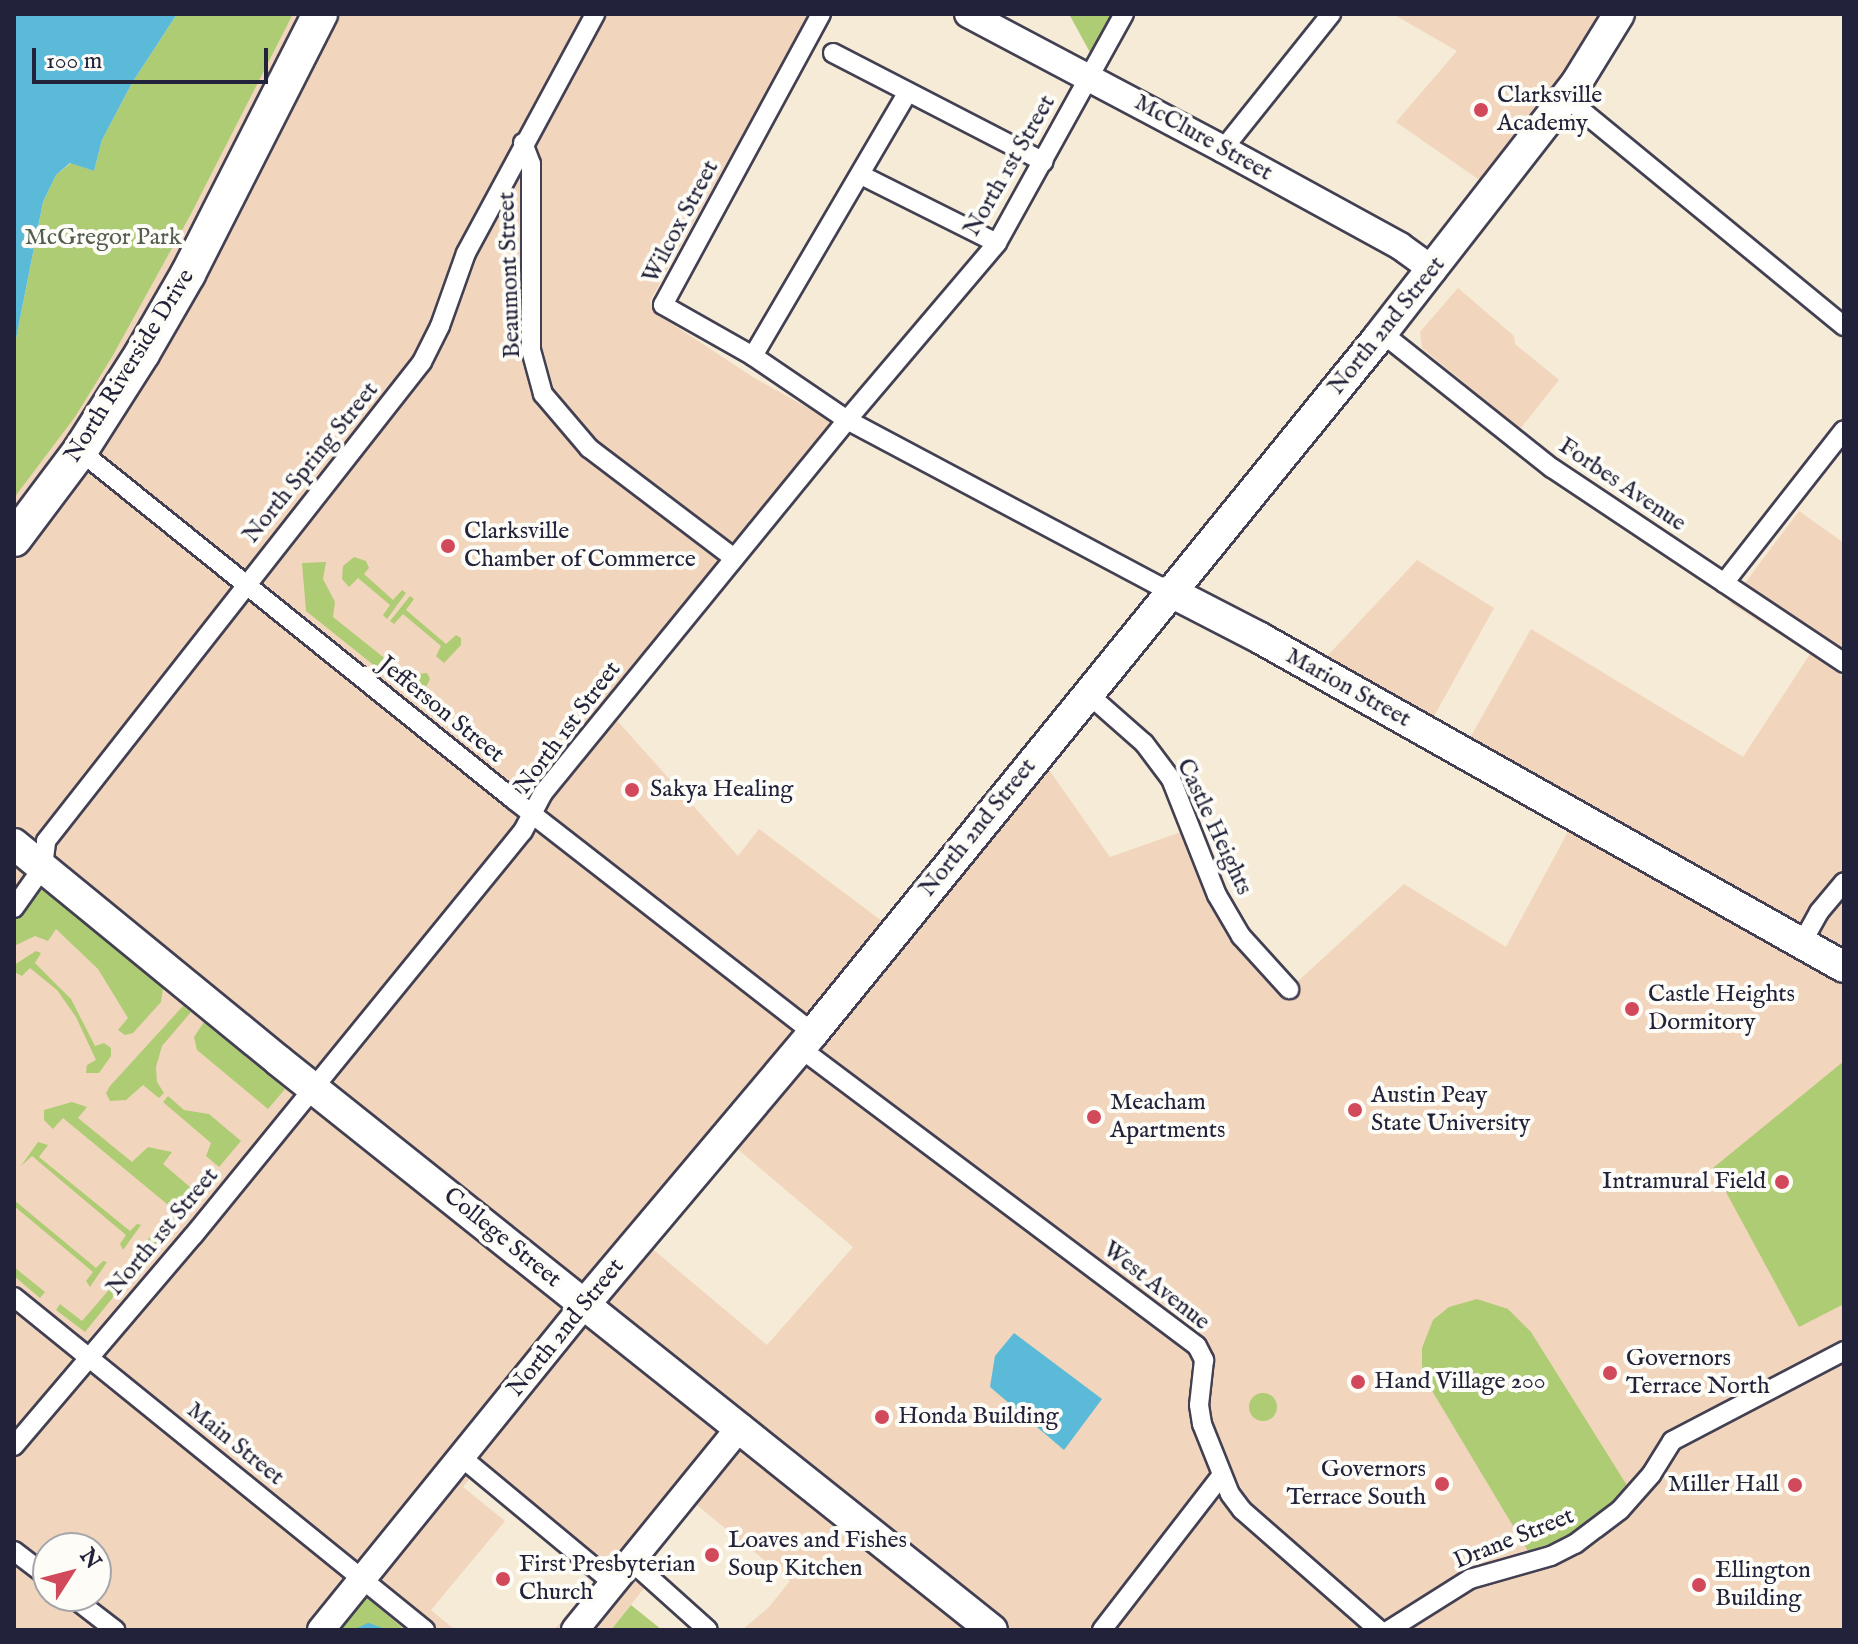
<!DOCTYPE html>
<html>
<head>
<meta charset="utf-8">
<style>
	body { margin:0 }
	#map { position:relative; width:1858px; height:1644px; overflow:hidden; background:#f6ebd7; font-family:"IM FELL English",serif }
	div>[style] { position:absolute }
	[style*='--x'] { left:calc(var(--x)*1px); top:calc(var(--y)*1px); width:calc(var(--w)*1px); rotate:calc(var(--a)*1deg) }
	.built>* { inset:0; background:#f1d5bd }
	.green>* { inset:0; background:#aecc74 }
	.round { border-radius:50% }
	.water>* { inset:0; background:#5abad8 }
	.stream>* { height:5px; margin:-2.5px; padding:0 2.5px; transform-origin:2.5px; border-radius:2.5px; background:#5abad8 }
	.roads { filter:drop-shadow(2px 0 #424052) drop-shadow(-2px 0 #424052) drop-shadow(0 2px #424052) drop-shadow(0 -2px #424052) }
	.street>* { height:18px; margin:-9px; padding:0 9px; transform-origin:9px; border-radius:9px; background:#fff }
	.secondary>* { height:26px; margin:-13px; padding:0 13px; transform-origin:13px; border-radius:13px; background:#fff }
	.primary>* { height:30px; margin:-15px; padding:0 15px; transform-origin:15px; border-radius:15px; background:#fff }
	.highway>* { height:34px; margin:-17px; padding:0 17px; transform-origin:17px; border-radius:17px; background:#fff }
	.dots>* { width:22px; height:22px; translate:-50% -50%; box-sizing:border-box; border:4px solid #fdfcf7; border-radius:50% }
	span { translate:-50% -50%; white-space:nowrap; text-align:center; line-height:1.15; -webkit-text-stroke:8px #fdfcf7; paint-order:stroke }
	.poi-label { font-size:24px; color:#22223b }
	.left { translate:0 -50%; text-align:left }
	.right { translate:-100% -50%; text-align:right }
	.street-label { font-size:24px; color:#22223b }
	.park-label { font-size:24px; color:#535e4f }
	.frame { position:absolute; inset:0; border:16px solid #22223b; pointer-events:none }
	.north { position:absolute; left:32px; top:1532px; width:80px; height:80px; box-sizing:border-box; background:#fdfcf7; border:2px solid #a5a5ac; border-radius:50%; rotate:54deg; font-size:22px; font-weight:700; line-height:32px; text-align:center; color:#22223b }
	.north::after { content:''; display:block; margin:auto; width:28px; height:36px; background:#d1495b; clip-path:polygon(50% 0,100% 100%,50% 72%,0 100%) }
	.scale { position:absolute; left:32px; top:48px; width:236px; height:36px; box-sizing:border-box; border:4px solid #22223b; border-top:0; padding-left:10px; font-size:24px; line-height:28px; white-space:nowrap; color:#22223b; -webkit-text-stroke:6px #fdfcf7; paint-order:stroke }
</style>
</head>
<body>
<div id="map">
	<div class="built">
		<div style="clip-path:polygon(evenodd,293px 14px,809px 14px,650px 301px,657px 314px,753px 377px,836px 424px,605px 707px,738px 856px,759px 829px,886px 924px,1031px 744px,1110px 857px,1184px 831px,1236px 941px,1261px 974px,1284px 994px,1404px 884px,1506px 947px,1570px 828px,1303px 682px,1417px 560px,1494px 608px,1433px 718px,1470px 738px,1531px 629px,1743px 757px,1810px 654px,1730px 603px,1799px 511px,1844px 543px,1844px 657px,1834px 670px,1844px 677px,1844px 1630px,742px 1630px,769px 1607px,790px 1581px,693px 1502px,625px 1583px,479px 1466px,463px 1487px,505px 1521px,431px 1610px,455px 1630px,405px 1630px,365px 1597px,337px 1630px,14px 1630px,14px 498px,75px 417px,112px 357px,191px 214px,293px 14px,721px 1135px,853px 1247px,767px 1345px,637px 1236px,721px 1135px,293px 14px,48px 1548px,96px 1548px,96px 1596px,48px 1596px,48px 1548px)"></div>
		<div style="clip-path:polygon(1393px 14px,1619px 14px,1491px 188px,1396px 122px,1457px 51px)"></div>
		<div style="clip-path:polygon(1458px 288px,1514px 336px,1515px 344px,1559px 380px,1520px 429px,1422px 348px,1420px 332px)"></div>
		<div style="clip-path:polygon(596px 1579px,619px 1598px,635px 1579px,645px 1587px,611px 1630px,554px 1630px)"></div>
	</div>
	<div class="green">
		<div style="clip-path:polygon(177px 14px,293px 14px,191px 214px,112px 357px,75px 417px,14px 498px,14px 349px,43px 202px,56px 175px,71px 163px,94px 171px,102px 140px,132px 83px)"></div>
		<div style="clip-path:polygon(1069px 14px,1117px 14px,1092px 56px)"></div>
		<div style="clip-path:polygon(354px 557px,366px 561px,369px 568px,364px 574px,393px 600px,402px 590px,406px 593px,387px 619px,383px 615px,390px 605px,358px 578px,349px 587px,342px 579px,343px 566px)"></div>
		<div style="clip-path:polygon(326px 562px,323px 579px,335px 602px,333px 617px,412px 680px,418px 674px,427px 673px,430px 679px,424px 691px,411px 695px,306px 611px,302px 563px)"></div>
		<div style="clip-path:polygon(410px 596px,414px 599px,406px 610px,446px 644px,456px 635px,461px 638px,461px 645px,444px 663px,436px 656px,441px 646px,403px 614px,394px 624px,390px 621px)"></div>
		<div style="clip-path:polygon(42px 887px,163px 988px,161px 1002px,133px 1033px,125px 1035px,118px 1030px,128px 1018px,98px 969px,56px 929px,48px 941px,35px 936px,14px 946px,14px 917px)"></div>
		<div style="clip-path:polygon(36px 951px,41px 953px,35px 963px,71px 999px,95px 1046px,104px 1043px,111px 1048px,111px 1056px,99px 1073px,86px 1073px,87px 1065px,96px 1060px,76px 1017px,57px 990px,30px 968px,22px 976px,14px 972px,14px 965px)"></div>
		<div style="clip-path:polygon(183px 1006px,191px 1012px,162px 1046px,156px 1067px,157px 1082px,164px 1093px,159px 1098px,143px 1085px,126px 1100px,110px 1101px,106px 1093px,110px 1086px)"></div>
		<div style="clip-path:polygon(204px 1022px,285px 1089px,268px 1109px,197px 1050px,194px 1037px)"></div>
		<div style="clip-path:polygon(1844px 1061px,1844px 1304px,1799px 1327px,1713px 1168px)"></div>
		<div style="clip-path:polygon(168px 1096px,184px 1110px,209px 1114px,241px 1141px,219px 1167px,206px 1156px,211px 1143px,163px 1102px)"></div>
		<div style="clip-path:polygon(72px 1102px,87px 1107px,78px 1118px,132px 1162px,148px 1147px,172px 1152px,163px 1164px,190px 1187px,202px 1176px,208px 1182px,142px 1262px,138px 1259px,139px 1250px,173px 1209px,63px 1118px,53px 1129px,44px 1120px,44px 1110px)"></div>
		<div style="clip-path:polygon(38px 1142px,48px 1145px,39px 1157px,130px 1231px,137px 1224px,141px 1225px,123px 1250px,120px 1244px,126px 1235px,32px 1156px,21px 1166px)"></div>
		<div style="clip-path:polygon(14px 1200px,96px 1268px,103px 1261px,107px 1262px,90px 1287px,86px 1281px,93px 1272px,14px 1206px)"></div>
		<div style="clip-path:polygon(14px 1267px,45px 1292px,40px 1298px,14px 1276px)"></div>
		<div style="clip-path:polygon(120px 1277px,127px 1280px,85px 1332px,56px 1310px,60px 1304px,82px 1321px)"></div>
		<div style="clip-path:polygon(1477px 1299px,1508px 1309px,1531px 1332px,1628px 1487px,1613px 1505px,1570px 1537px,1528px 1551px,1422px 1374px,1422px 1348px,1433px 1320px,1449px 1307px)"></div>
		<div class="round" style="left:1249px;top:1393px;width:28px;height:28px"></div>
		<div style="clip-path:polygon(365px 1596px,405px 1630px,337px 1630px)"></div>
		<div style="clip-path:polygon(631px 1605px,662px 1630px,611px 1630px)"></div>
	</div>
	<div class="water">
		<div style="clip-path:polygon(14px 14px,177px 14px,132px 83px,102px 140px,94px 171px,70px 163px,56px 175px,43px 202px,14px 349px)"></div>
		<div style="clip-path:polygon(1014px 1333px,1102px 1399px,1064px 1450px,990px 1387px,995px 1356px)"></div>
	</div>
	<div class="stream">
		<div style="--x:357;--y:1630;--w:12;--a:-24"></div>
		<div style="--x:368;--y:1625;--w:15;--a:20"></div>
	</div>
	<div class="roads">
		<div class="street">
			<div style="--x:821;--y:14;--w:331;--a:118.5"></div>
			<div style="--x:663;--y:305;--w:103;--a:29.5"></div>
			<div style="--x:753;--y:356;--w:114;--a:34.2"></div>
			<div style="--x:847;--y:420;--w:365;--a:28"></div>
			<div style="--x:833;--y:53;--w:237;--a:27.3"></div>
			<div style="--x:1565;--y:97;--w:361;--a:39.4"></div>
			<div style="--x:523;--y:143;--w:22;--a:69"></div>
			<div style="--x:531;--y:164;--w:186;--a:90"></div>
			<div style="--x:531;--y:350;--w:46;--a:74.7"></div>
			<div style="--x:543;--y:394;--w:71;--a:49.6"></div>
			<div style="--x:589;--y:448;--w:182;--a:37.2"></div>
			<div style="--x:1223;--y:149;--w:173;--a:-51.3"></div>
			<div style="--x:861;--y:175;--w:152;--a:26.6"></div>
			<div style="--x:1382;--y:333;--w:217;--a:38.5"></div>
			<div style="--x:1552;--y:468;--w:351;--a:33.7"></div>
			<div style="--x:753;--y:356;--w:306;--a:-59.6"></div>
			<div style="--x:80;--y:451;--w:557;--a:38.8"></div>
			<div style="--x:514;--y:800;--w:379;--a:37.9"></div>
			<div style="--x:1724;--y:583;--w:194;--a:-51.9"></div>
			<div style="--x:1087;--y:693;--w:76;--a:41.3"></div>
			<div style="--x:1144;--y:743;--w:45;--a:53.1"></div>
			<div style="--x:1171;--y:779;--w:125;--a:68.4"></div>
			<div style="--x:1217;--y:895;--w:48;--a:59.7"></div>
			<div style="--x:1241;--y:936;--w:72;--a:47.8"></div>
			<div style="--x:14;--y:908;--w:50;--a:-54.7"></div>
			<div style="--x:43;--y:867;--w:26;--a:-83"></div>
			<div style="--x:46;--y:841;--w:609;--a:-51.87"></div>
			<div style="--x:422;--y:362;--w:40;--a:-63.4"></div>
			<div style="--x:440;--y:326;--w:77;--a:-70.4"></div>
			<div style="--x:466;--y:253;--w:272;--a:-61.6"></div>
			<div style="--x:1803;--y:941;--w:33;--a:-61"></div>
			<div style="--x:1819;--y:912;--w:39;--a:-50"></div>
			<div style="--x:800;--y:1048;--w:496;--a:36.9"></div>
			<div style="--x:1197;--y:1346;--w:16;--a:63"></div>
			<div style="--x:1204;--y:1360;--w:45;--a:96.3"></div>
			<div style="--x:1199;--y:1405;--w:19;--a:81"></div>
			<div style="--x:1202;--y:1424;--w:75;--a:68.2"></div>
			<div style="--x:1230;--y:1494;--w:20;--a:53"></div>
			<div style="--x:1242;--y:1510;--w:182;--a:41.2"></div>
			<div style="--x:14;--y:1297;--w:529;--a:39.02"></div>
			<div style="--x:14;--y:1446;--w:276;--a:-49.6"></div>
			<div style="--x:193;--y:1236;--w:522;--a:-50.83"></div>
			<div style="--x:523;--y:831;--w:43;--a:-62.2"></div>
			<div style="--x:543;--y:793;--w:481;--a:-50.8"></div>
			<div style="--x:847;--y:420;--w:232;--a:-49.7"></div>
			<div style="--x:997;--y:243;--w:262;--a:-61"></div>
			<div style="--x:460;--y:1456;--w:199;--a:39.7"></div>
			<div style="--x:14;--y:1551;--w:43;--a:37.4"></div>
			<div style="--x:631;--y:1561;--w:103;--a:41.9"></div>
			<div style="--x:71;--y:1596;--w:56;--a:37.7"></div>
			<div style="--x:1102;--y:1630;--w:196;--a:-52.3"></div>
			<div style="--x:1389;--y:1630;--w:96;--a:-32.2"></div>
			<div style="--x:1470;--y:1579;--w:84;--a:-15.9"></div>
			<div style="--x:1551;--y:1556;--w:27;--a:-27"></div>
			<div style="--x:1575;--y:1544;--w:56;--a:-37.1"></div>
			<div style="--x:1620;--y:1510;--w:47;--a:-48.5"></div>
			<div style="--x:1651;--y:1475;--w:40;--a:-58"></div>
			<div style="--x:1672;--y:1441;--w:194;--a:-27.6"></div>
		</div>
		<div class="secondary">
			<div style="--x:968;--y:14;--w:289;--a:27.9"></div>
			<div style="--x:1223;--y:149;--w:202;--a:28.7"></div>
			<div style="--x:1400;--y:246;--w:41;--a:36"></div>
			<div style="--x:321;--y:1630;--w:418;--a:-51"></div>
			<div style="--x:575;--y:1630;--w:262;--a:-50.9"></div>
		</div>
		<div class="primary">
			<div style="--x:1169;--y:591;--w:102;--a:27.3"></div>
			<div style="--x:1260;--y:638;--w:670;--a:29.4"></div>
			<div style="--x:14;--y:844;--w:343;--a:39.3"></div>
			<div style="--x:279;--y:1061;--w:912;--a:38.59"></div>
			<div style="--x:584;--y:1305;--w:356;--a:-49.9"></div>
			<div style="--x:813;--y:1033;--w:896;--a:-50.89"></div>
			<div style="--x:1378;--y:338;--w:324;--a:-52.1"></div>
			<div style="--x:1577;--y:82;--w:80;--a:-58.3"></div>
		</div>
		<div class="highway">
			<div style="--x:14;--y:539;--w:110;--a:-53.1"></div>
			<div style="--x:80;--y:451;--w:117;--a:-57.5"></div>
			<div style="--x:143;--y:352;--w:90;--a:-60"></div>
			<div style="--x:188;--y:274;--w:292;--a:-63.1"></div>
		</div>
	</div>
	<div class="dots">
		<div style="left:1481px;top:110px;background:#d1495b"></div>
		<div style="left:448px;top:546px;background:#d1495b"></div>
		<div style="left:632px;top:790px;background:#d1495b"></div>
		<div style="left:1632px;top:1009px;background:#d1495b"></div>
		<div style="left:1355px;top:1110px;background:#d1495b"></div>
		<div style="left:1094px;top:1117px;background:#d1495b"></div>
		<div style="left:1782px;top:1182px;background:#d1495b"></div>
		<div style="left:1610px;top:1373px;background:#d1495b"></div>
		<div style="left:1358px;top:1382px;background:#d1495b"></div>
		<div style="left:882px;top:1417px;background:#d1495b"></div>
		<div style="left:1442px;top:1484px;background:#d1495b"></div>
		<div style="left:1795px;top:1485px;background:#d1495b"></div>
		<div style="left:712px;top:1555px;background:#d1495b"></div>
		<div style="left:503px;top:1579px;background:#d1495b"></div>
		<div style="left:1699px;top:1585px;background:#d1495b"></div>
	</div>
	<div class="poi-label">
		<span class="left" style="left:1497px;top:110px">Clarksville<br>Academy</span>
		<span class="left" style="left:464px;top:546px">Clarksville<br>Chamber of Commerce</span>
		<span class="left" style="left:650px;top:790px">Sakya Healing</span>
		<span class="left" style="left:1648px;top:1009px">Castle Heights<br>Dormitory</span>
		<span class="left" style="left:1371px;top:1110px">Austin Peay<br>State University</span>
		<span class="left" style="left:1110px;top:1117px">Meacham<br>Apartments</span>
		<span class="right" style="left:1766px;top:1182px">Intramural Field</span>
		<span class="left" style="left:1626px;top:1373px">Governors<br>Terrace North</span>
		<span class="left" style="left:1374px;top:1382px">Hand Village 200</span>
		<span class="left" style="left:898px;top:1417px">Honda Building</span>
		<span class="right" style="left:1426px;top:1484px">Governors<br>Terrace South</span>
		<span class="right" style="left:1779px;top:1485px">Miller Hall</span>
		<span class="left" style="left:728px;top:1555px">Loaves and Fishes<br>Soup Kitchen</span>
		<span class="left" style="left:519px;top:1579px">First Presbyterian<br>Church</span>
		<span class="left" style="left:1715px;top:1585px">Ellington<br>Building</span>
	</div>
	<div class="street-label">
		<span style="left:1203px;top:138px;rotate:29deg">McClure Street</span>
		<span style="left:1010px;top:166px;rotate:-60deg">North 1st Street</span>
		<span style="left:681px;top:222px;rotate:-62deg">Wilcox Street</span>
		<span style="left:510px;top:275px;rotate:-92deg">Beaumont Street</span>
		<span style="left:1387px;top:326px;rotate:-51deg">North 2nd Street</span>
		<span style="left:130px;top:366px;rotate:-58deg">North Riverside Drive</span>
		<span style="left:311px;top:463px;rotate:-51deg">North Spring Street</span>
		<span style="left:1622px;top:485px;rotate:34deg">Forbes Avenue</span>
		<span style="left:1348px;top:688px;rotate:29deg">Marion Street</span>
		<span style="left:441px;top:710px;rotate:39deg">Jefferson Street</span>
		<span style="left:568px;top:728px;rotate:-53deg">North 1st Street</span>
		<span style="left:1214px;top:827px;rotate:65deg">Castle Heights</span>
		<span style="left:978px;top:828px;rotate:-51deg">North 2nd Street</span>
		<span style="left:163px;top:1232px;rotate:-50deg">North 1st Street</span>
		<span style="left:502px;top:1238px;rotate:39deg">College Street</span>
		<span style="left:1156px;top:1286px;rotate:38deg">West Avenue</span>
		<span style="left:566px;top:1328px;rotate:-51deg">North 2nd Street</span>
		<span style="left:235px;top:1444px;rotate:39deg">Main Street</span>
		<span style="left:1514px;top:1539px;rotate:-22deg">Drane Street</span>
	</div>
	<div class="park-label">
		<span style="left:103px;top:238px">McGregor Park</span>
	</div>
	<div class="frame"></div>
	<div class="north">N</div>
	<div class="scale">100 m</div>
</div>
</body>
</html>
